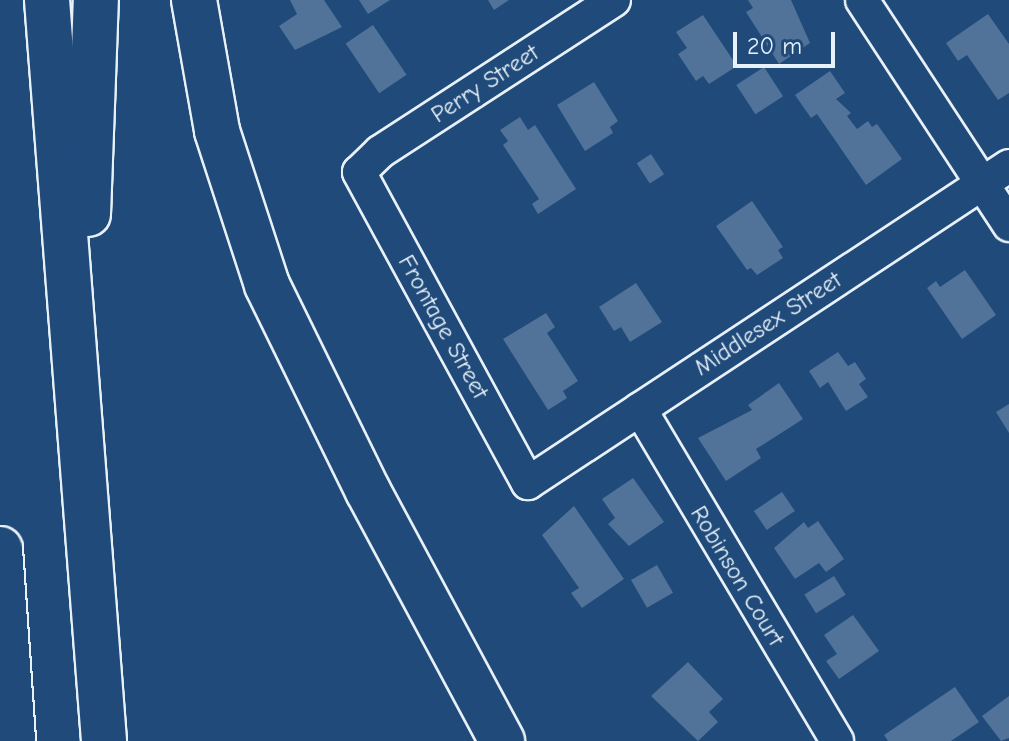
<!DOCTYPE html>
<html>
<head>
<meta charset="utf-8">
<style>
	body { margin:0 }
	#map { position:relative; width:1009px; height:741px; overflow:hidden; background:#1f4a7a; font-family:"Comic Neue",sans-serif }
	div>[style] { position:absolute }
	[style*='--x'] { left:calc(var(--x)*1px); top:calc(var(--y)*1px); width:calc(var(--w)*1px); rotate:calc(var(--a)*1deg) }
	.building>* { inset:0; background:#517399; transform-origin:0 0 }
	.roads { filter:drop-shadow(2px 0 #e8f1f8) drop-shadow(-2px 0 #e8f1f8) drop-shadow(0 2px #e8f1f8) drop-shadow(0 -2px #e8f1f8) }
	.minor>* { height:32px; margin:-16px; padding:0 16px; transform-origin:16px; border-radius:16px; background:#1f4a7a }
	.motorway>* { height:44px; margin:-22px; padding:0 22px; transform-origin:22px; border-radius:22px; background:#1f4a7a }
	span { translate:-50% -50%; white-space:nowrap; text-align:center; line-height:1.15; -webkit-text-stroke:7px #1f4a7a; paint-order:stroke }
	.street-label { font-size:24px; color:#e8f1f8 }
	.scale { position:absolute; left:733px; top:32px; width:102px; height:36px; box-sizing:border-box; border:4px solid #e8f1f8; border-top:0; padding-left:10px; font-size:24px; line-height:28px; white-space:nowrap; color:#e8f1f8; -webkit-text-stroke:6px #1f4a7a; paint-order:stroke }
</style>
</head>
<body>
<div id="map">
	<div class="building">
		<div style="clip-path:polygon(290px 0,324px 0,342px 27px,295px 50px,279px 26px,297px 14px)"></div>
		<div style="clip-path:polygon(359px 0,390px 0,368px 14px)"></div>
		<div style="clip-path:polygon(488px 0,509px 0,494px 10px)"></div>
		<div style="clip-path:polygon(748px 0,791px 0,810px 43px,779px 64px,746px 12px,753px 8px)"></div>
		<div style="clip-path:polygon(988px 14px,1009px 44px,1009px 93px,998px 100px,967px 55px,958px 61px,946px 43px)"></div>
		<div style="clip-path:polygon(703px 15px,737px 66px,709px 84px,703px 76px,696px 81px,678px 54px,687px 48px,676px 32px)"></div>
		<div style="left:373px;top:25px;width:60px;height:33px;rotate:56deg"></div>
		<div style="left:764px;top:67px;width:35px;height:33px;rotate:57deg"></div>
		<div style="clip-path:polygon(830px 71px,845px 93px,836px 99px,851px 113px,847px 116px,857px 129px,868px 121px,872px 127px,877px 124px,902px 159px,866px 185px,817px 114px,811px 118px,795px 95px)"></div>
		<div style="clip-path:polygon(594px 82px,618px 121px,610px 127px,613px 133px,585px 151px,557px 105px)"></div>
		<div style="clip-path:polygon(520px 117px,528px 130px,535px 125px,576px 189px,538px 214px,532px 204px,539px 199px,503px 145px,508px 141px,500px 130px)"></div>
		<div style="left:651px;top:154px;width:24px;height:17px;rotate:57deg"></div>
		<div style="clip-path:polygon(752px 201px,783px 247px,778px 250px,783px 258px,757px 275px,751px 268px,747px 270px,716px 226px)"></div>
		<div style="clip-path:polygon(965px 270px,996px 315px,962px 339px,927px 288px,936px 281px,940px 287px)"></div>
		<div style="clip-path:polygon(636px 283px,662px 322px,630px 342px,621px 327px,614px 331px,599px 307px)"></div>
		<div style="clip-path:polygon(546px 313px,555px 327px,547px 333px,578px 381px,563px 391px,567px 398px,548px 410px,503px 339px)"></div>
		<div style="clip-path:polygon(838px 352px,848px 366px,855px 362px,866px 379px,859px 384px,868px 397px,846px 411px,828px 382px,820px 388px,809px 371px)"></div>
		<div style="clip-path:polygon(779px 383px,803px 419px,756px 449px,761px 458px,726px 481px,698px 438px,752px 410px,748px 405px)"></div>
		<div style="clip-path:polygon(1009px 404px,1009px 433px,996px 412px)"></div>
		<div style="clip-path:polygon(633px 478px,664px 522px,629px 546px,608px 524px,615px 518px,602px 499px)"></div>
		<div style="left:782px;top:492px;width:23px;height:34px;rotate:56deg"></div>
		<div style="clip-path:polygon(574px 506px,624px 579px,582px 608px,571px 593px,579px 588px,542px 535px)"></div>
		<div style="clip-path:polygon(818px 521px,844px 559px,826px 572px,819px 563px,795px 579px,774px 548px,804px 522px,808px 528px)"></div>
		<div style="left:657px;top:565px;width:32px;height:30px;rotate:60deg"></div>
		<div style="left:834px;top:576px;width:22px;height:35px;rotate:58deg"></div>
		<div style="clip-path:polygon(853px 615px,879px 651px,839px 679px,826px 661px,837px 654px,824px 635px)"></div>
		<div style="clip-path:polygon(688px 662px,723px 699px,709px 712px,718px 722px,698px 741px,651px 696px)"></div>
		<div style="clip-path:polygon(955px 687px,979px 722px,951px 741px,888px 741px,884px 735px)"></div>
		<div style="clip-path:polygon(1009px 696px,1009px 738px,1001px 741px,982px 716px)"></div>
	</div>
	<div class="roads">
		<div class="minor">
			<div style="--x:614;--y:0;--w:279;--a:147"></div>
			<div style="--x:380;--y:152;--w:29;--a:136"></div>
			<div style="--x:359;--y:172;--w:354;--a:61.5"></div>
			<div style="--x:528;--y:483;--w:576;--a:-33.39"></div>
			<div style="--x:862;--y:0;--w:269;--a:56.8"></div>
			<div style="--x:640;--y:409;--w:386;--a:59.3"></div>
		</div>
		<div class="motorway">
			<div style="--x:47;--y:0;--w:743;--a:85.6"></div>
			<div style="--x:194;--y:0;--w:133;--a:80"></div>
			<div style="--x:217;--y:131;--w:162;--a:72"></div>
			<div style="--x:267;--y:285;--w:229;--a:63.9"></div>
			<div style="--x:368;--y:491;--w:284;--a:61.8"></div>
			<div style="--x:88;--y:214;--w:214;--a:-87.9"></div>
			<div style="--x:0;--y:549;--w:192;--a:86.1"></div>
		</div>
	</div>
	<div class="street-label">
		<span style="left:485px;top:84px;rotate:-33deg">Perry Street</span>
		<span style="left:768px;top:324px;rotate:-33deg">Middlesex Street</span>
		<span style="left:443px;top:327px;rotate:61deg">Frontage Street</span>
		<span style="left:737px;top:576px;rotate:59deg">Robinson Court</span>
	</div>
	<div class="scale">20 m</div>
</div>
</body>
</html>
